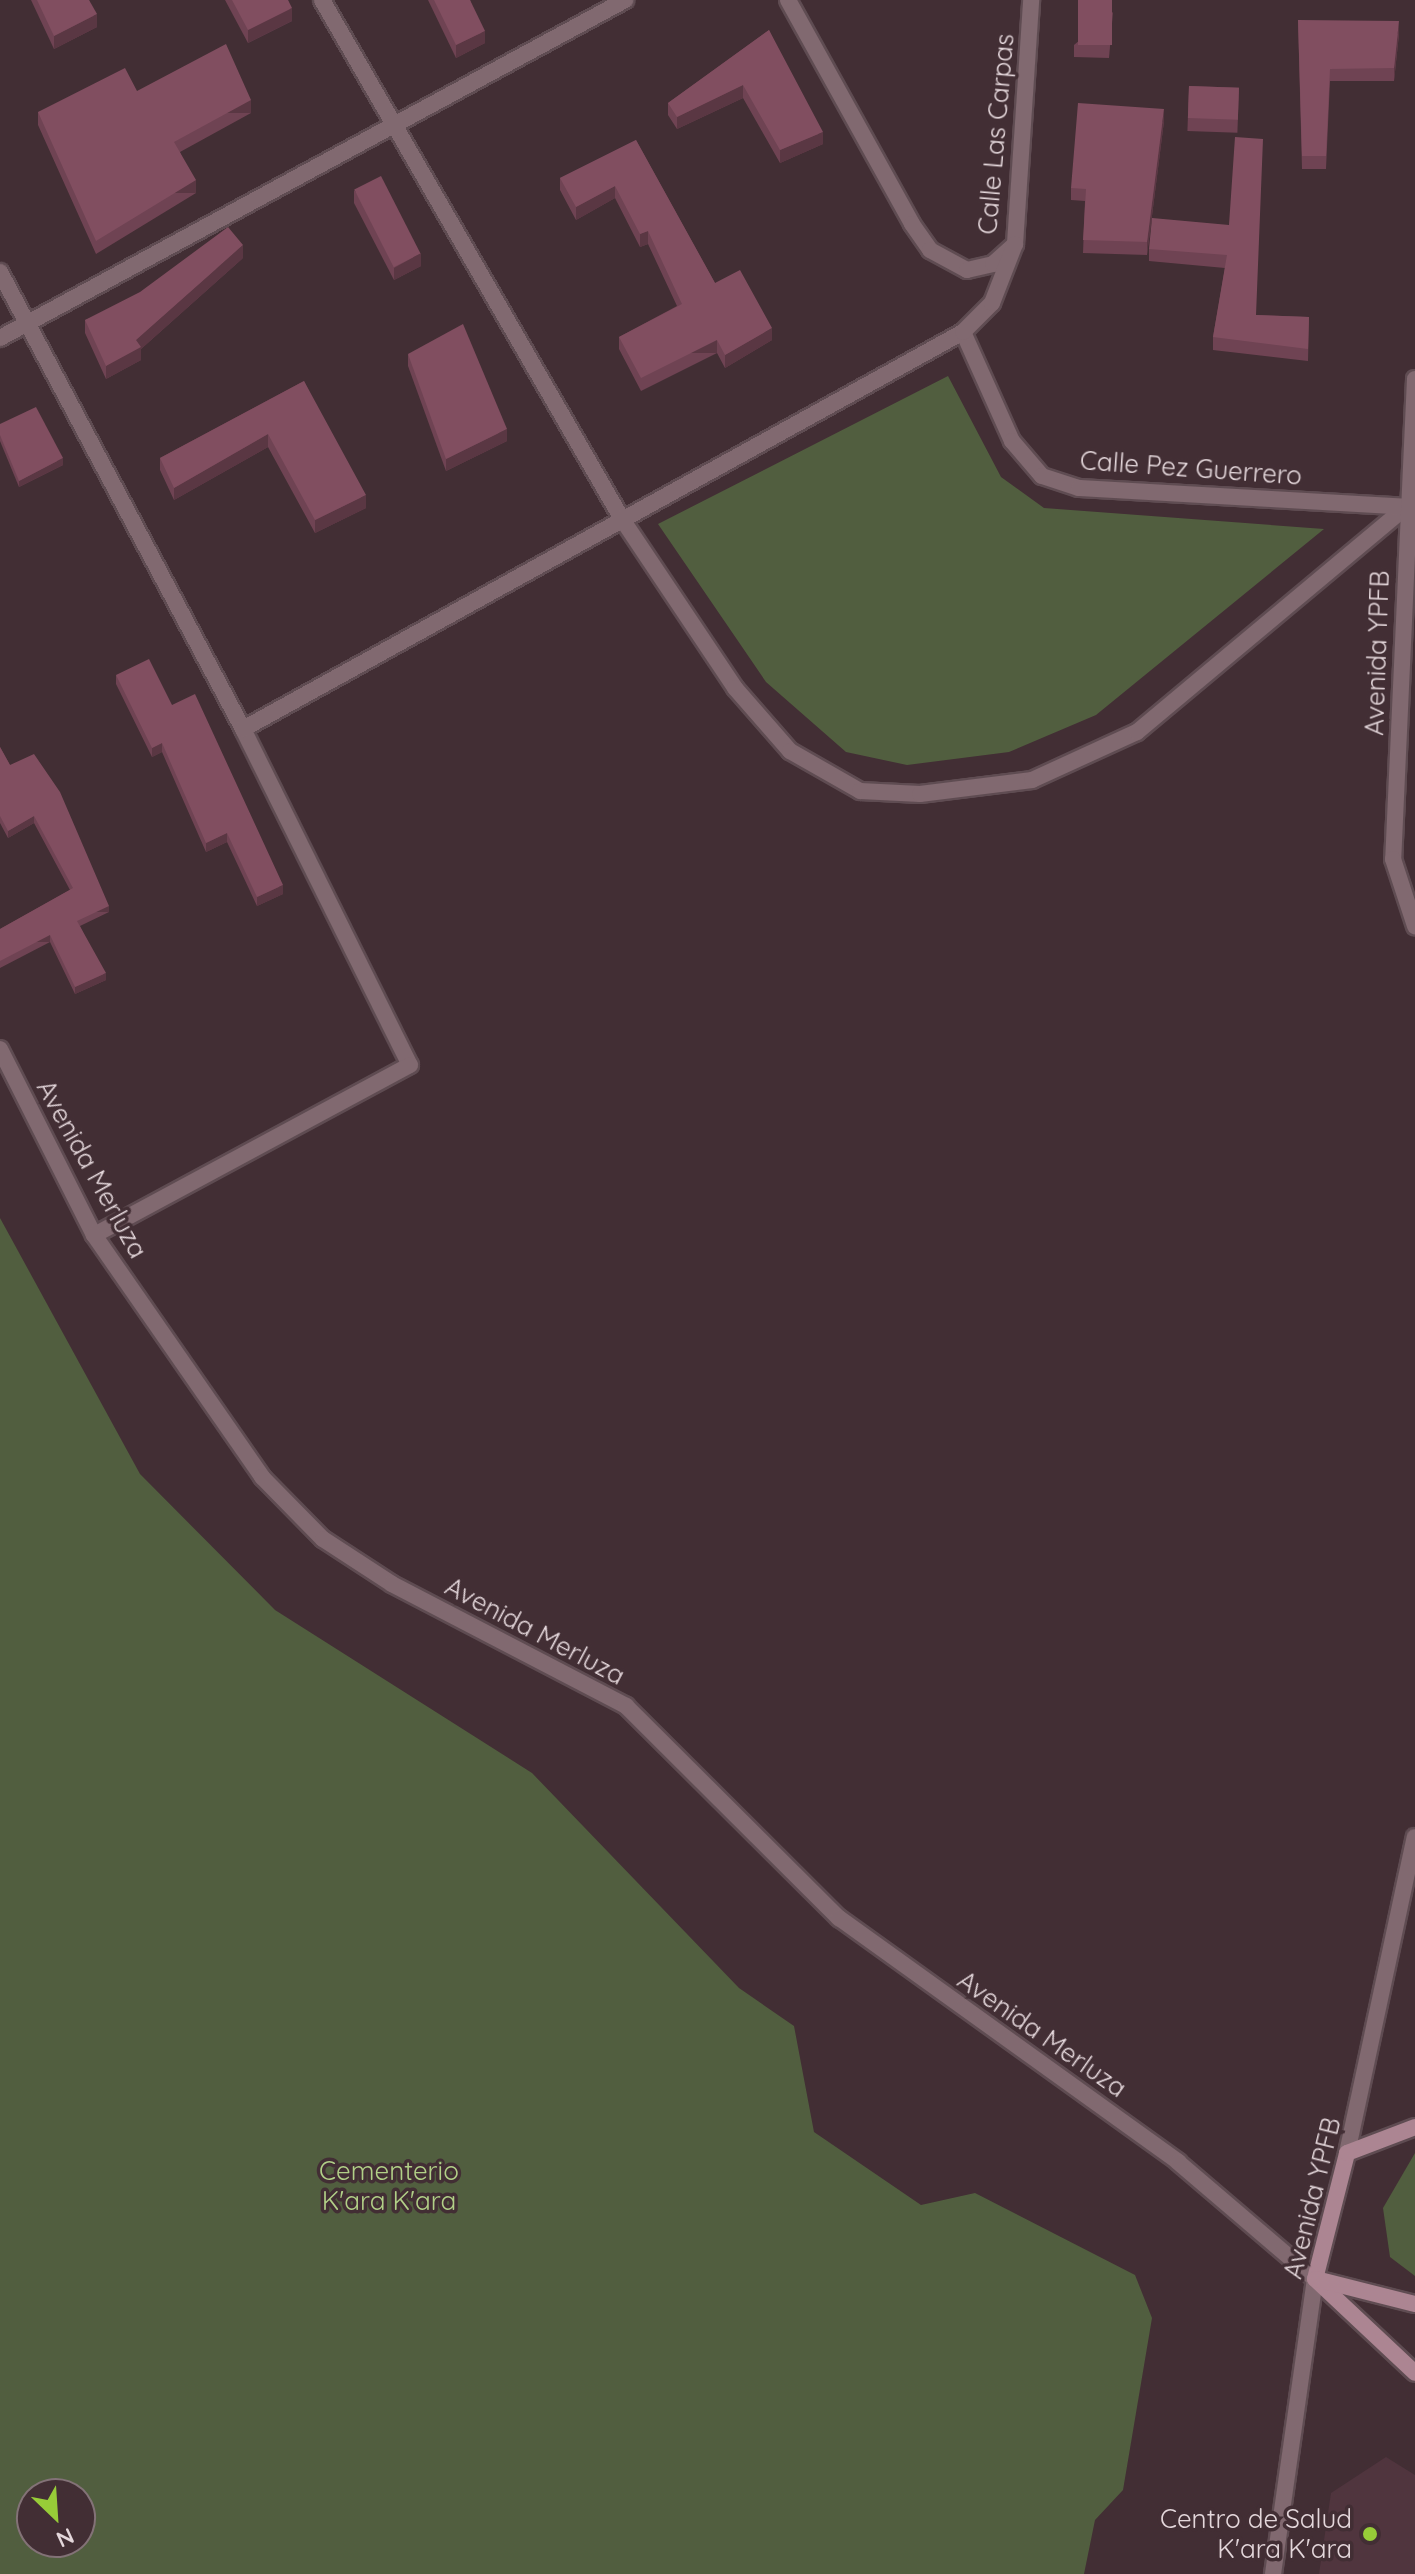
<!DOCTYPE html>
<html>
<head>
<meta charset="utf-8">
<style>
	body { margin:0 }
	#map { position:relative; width:1415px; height:2574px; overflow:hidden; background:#422e34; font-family:Quicksand,sans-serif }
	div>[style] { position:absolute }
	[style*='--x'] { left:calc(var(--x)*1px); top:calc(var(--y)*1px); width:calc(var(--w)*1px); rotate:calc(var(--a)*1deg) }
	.built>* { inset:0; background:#50353e }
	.green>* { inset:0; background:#515e3f }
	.roads { filter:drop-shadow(2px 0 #5f4c52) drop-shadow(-2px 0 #5f4c52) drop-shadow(0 2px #5f4c52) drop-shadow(0 -2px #5f4c52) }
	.street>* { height:16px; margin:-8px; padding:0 8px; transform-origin:8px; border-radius:8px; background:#816970 }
	.secondary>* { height:16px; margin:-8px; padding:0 8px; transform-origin:8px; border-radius:8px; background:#ac8592 }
	.wall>* { inset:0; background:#6f4353; transform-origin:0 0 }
	.shaded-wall>* { inset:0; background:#5a3743; transform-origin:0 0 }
	.building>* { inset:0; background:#814e60; transform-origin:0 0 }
	.dots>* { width:22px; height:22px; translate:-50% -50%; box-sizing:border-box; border:4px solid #422e34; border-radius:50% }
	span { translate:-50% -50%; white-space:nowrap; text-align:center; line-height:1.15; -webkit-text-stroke:7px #422e34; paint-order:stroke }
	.street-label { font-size:26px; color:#e4d7db }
	.park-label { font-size:26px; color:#b1d087 }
	.poi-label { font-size:26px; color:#e4d7db }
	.right { translate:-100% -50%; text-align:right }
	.north { position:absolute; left:16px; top:2478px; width:80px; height:80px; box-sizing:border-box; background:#422e34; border:2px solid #837277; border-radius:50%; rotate:155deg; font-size:22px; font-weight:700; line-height:32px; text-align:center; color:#e4d7db }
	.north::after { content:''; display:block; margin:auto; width:28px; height:36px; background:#97cc38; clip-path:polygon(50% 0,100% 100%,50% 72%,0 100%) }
</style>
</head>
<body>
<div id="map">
	<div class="built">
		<div style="clip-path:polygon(1386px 2457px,1415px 2475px,1415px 2574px,1319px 2574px,1331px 2493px)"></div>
	</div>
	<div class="green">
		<div style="clip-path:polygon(948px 376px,1001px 477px,1044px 508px,1324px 529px,1096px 715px,1009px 752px,907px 765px,846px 752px,766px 682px,658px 524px)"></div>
		<div style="clip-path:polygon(evenodd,0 1218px,140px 1474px,275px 1610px,532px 1773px,739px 1988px,794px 2026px,814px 2132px,921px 2205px,975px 2193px,1135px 2275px,1152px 2318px,1123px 2490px,1095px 2520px,1084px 2574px,0 2574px,0 1218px,32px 2494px,80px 2494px,80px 2542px,32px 2542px,32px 2494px)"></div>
		<div style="clip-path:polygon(1415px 2153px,1415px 2276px,1390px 2257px,1383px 2208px)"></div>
	</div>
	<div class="roads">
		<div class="street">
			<div style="--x:322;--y:0;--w:599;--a:59.97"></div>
			<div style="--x:622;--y:519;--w:203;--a:56.2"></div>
			<div style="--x:735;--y:688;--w:84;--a:48.9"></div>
			<div style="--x:790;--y:751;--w:81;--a:29.7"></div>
			<div style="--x:860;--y:791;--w:60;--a:2.9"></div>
			<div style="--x:920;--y:794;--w:113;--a:-7.1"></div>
			<div style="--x:1032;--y:780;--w:115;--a:-24.6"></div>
			<div style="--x:1137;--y:732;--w:351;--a:-39.9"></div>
			<div style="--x:788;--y:0;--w:256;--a:61"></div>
			<div style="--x:912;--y:224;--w:32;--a:55"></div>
			<div style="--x:930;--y:250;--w:42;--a:28.4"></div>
			<div style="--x:967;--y:270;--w:27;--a:-13"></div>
			<div style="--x:993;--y:264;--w:30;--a:-42"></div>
			<div style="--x:1015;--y:244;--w:245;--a:-86.2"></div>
			<div style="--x:0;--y:272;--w:518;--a:62"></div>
			<div style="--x:243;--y:729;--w:375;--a:63.6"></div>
			<div style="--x:410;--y:1065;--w:359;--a:151.7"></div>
			<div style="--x:963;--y:332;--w:120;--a:65.8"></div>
			<div style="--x:1012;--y:441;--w:46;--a:49.4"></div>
			<div style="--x:1042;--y:476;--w:39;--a:18"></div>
			<div style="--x:1079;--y:488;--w:328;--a:3.3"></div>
			<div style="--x:0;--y:338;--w:711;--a:-28.4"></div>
			<div style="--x:1415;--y:379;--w:481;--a:92.6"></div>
			<div style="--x:1393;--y:859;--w:71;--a:71.8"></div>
			<div style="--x:243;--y:729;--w:822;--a:-28.87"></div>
			<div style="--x:963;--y:332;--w:41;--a:-45"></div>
			<div style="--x:992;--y:303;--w:63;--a:-68.7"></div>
			<div style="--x:0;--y:1049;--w:208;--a:63.2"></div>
			<div style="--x:94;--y:1235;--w:295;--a:55.2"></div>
			<div style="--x:262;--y:1477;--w:87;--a:45.5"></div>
			<div style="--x:323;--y:1539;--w:82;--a:33.1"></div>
			<div style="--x:392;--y:1584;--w:264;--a:27.5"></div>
			<div style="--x:626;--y:1706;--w:301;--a:44.9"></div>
			<div style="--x:839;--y:1918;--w:418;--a:35.7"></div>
			<div style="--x:1178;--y:2162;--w:180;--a:40.5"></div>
			<div style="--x:1315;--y:2279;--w:298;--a:98.1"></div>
			<div style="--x:1347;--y:2153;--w:323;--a:-77.9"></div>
		</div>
		<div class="secondary">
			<div style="--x:1315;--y:2279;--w:130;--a:-75.7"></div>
			<div style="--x:1347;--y:2153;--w:73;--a:-20.9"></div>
			<div style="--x:1315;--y:2279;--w:137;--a:43.2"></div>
			<div style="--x:1316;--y:2279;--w:102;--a:14.2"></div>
		</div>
	</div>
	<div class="wall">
		<div style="clip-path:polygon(31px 0,89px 0,97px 27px,54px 49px)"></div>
		<div style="clip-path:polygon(225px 0,288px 0,292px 21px,248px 43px)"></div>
		<div style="clip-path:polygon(428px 0,470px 0,485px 43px,456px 58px)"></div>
		<div style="clip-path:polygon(1113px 12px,1109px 58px,1074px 57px,1074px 45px)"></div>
		<div style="clip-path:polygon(1298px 20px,1399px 34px,1394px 81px,1330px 81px,1326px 169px,1302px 169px)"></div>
		<div style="clip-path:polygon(769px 30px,823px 144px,780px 163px,743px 98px,677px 129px,668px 115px,668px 103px)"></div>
		<div style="left:1189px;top:86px;width:50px;height:45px;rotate:2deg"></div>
		<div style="clip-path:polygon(137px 91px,251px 113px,180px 152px,196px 193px,96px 254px,38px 125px,38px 112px)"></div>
		<div style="clip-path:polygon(1164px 121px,1147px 255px,1083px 253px,1085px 201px,1071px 200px,1071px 188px)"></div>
		<div style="clip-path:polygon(636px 140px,715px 283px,772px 340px,725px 368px,717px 353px,641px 391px,619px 349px,619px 337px,677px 306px,648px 244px,640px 247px,615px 198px,576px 220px,560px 190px,560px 178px)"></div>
		<div style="clip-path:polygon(354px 190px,421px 266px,394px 280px,354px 203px)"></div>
		<div style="clip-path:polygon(1229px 225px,1256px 315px,1309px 317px,1308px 361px,1213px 350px,1213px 337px,1225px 268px,1149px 261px,1149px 249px)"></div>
		<div style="clip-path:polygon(243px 258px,141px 349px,141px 360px,106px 379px,85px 333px,85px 320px)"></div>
		<div style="clip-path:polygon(408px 354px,507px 441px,446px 471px,408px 366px)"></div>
		<div style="clip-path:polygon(304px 381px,366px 508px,315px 533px,268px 447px,174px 500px,160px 470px,160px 458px)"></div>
		<div style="clip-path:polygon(0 424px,63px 465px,19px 487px,0 441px)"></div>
		<div style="clip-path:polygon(116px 675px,172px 705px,283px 894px,257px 906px,227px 842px,206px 852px,162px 752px,152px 757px,116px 684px)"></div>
		<div style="clip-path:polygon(0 747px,10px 765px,109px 912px,80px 926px,106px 980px,75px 994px,50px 942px,0 968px,0 929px,70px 890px,34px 823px,8px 838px,0 823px)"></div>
	</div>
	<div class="shaded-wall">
		<div style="clip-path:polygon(292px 8px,292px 21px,248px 43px,248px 30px)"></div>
		<div style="clip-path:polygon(97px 14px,97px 27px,54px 49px,54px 36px)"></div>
		<div style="clip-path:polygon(1399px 21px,1399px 34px,1394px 81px,1394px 68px)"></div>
		<div style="clip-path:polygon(485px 31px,485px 43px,456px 58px,456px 45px)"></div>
		<div style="clip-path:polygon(743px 85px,743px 98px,677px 129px,677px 117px)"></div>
		<div style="left:251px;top:100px;width:13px;height:88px;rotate:90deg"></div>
		<div style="clip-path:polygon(1164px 109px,1164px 121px,1147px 255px,1147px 242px)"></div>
		<div style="clip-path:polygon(823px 132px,823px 144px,780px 163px,780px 150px)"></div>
		<div style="left:196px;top:180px;width:13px;height:117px;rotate:90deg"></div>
		<div style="clip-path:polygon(615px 186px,615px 198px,576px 220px,576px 207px)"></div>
		<div style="clip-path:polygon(648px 231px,648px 244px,640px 247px,640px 234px)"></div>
		<div style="clip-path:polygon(243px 245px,243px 258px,141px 349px,141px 360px,106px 379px,106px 366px)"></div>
		<div style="clip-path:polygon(421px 253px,421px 266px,394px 280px,394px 268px)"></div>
		<div style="clip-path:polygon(772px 328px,772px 340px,725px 368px,725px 355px)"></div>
		<div style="left:717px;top:340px;width:13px;height:85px;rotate:90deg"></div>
		<div style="clip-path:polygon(507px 429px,507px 441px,446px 471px,446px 459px)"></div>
		<div style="clip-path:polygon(268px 434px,268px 447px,174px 500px,174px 488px)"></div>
		<div style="clip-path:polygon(63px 458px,63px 465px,19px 487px,19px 481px)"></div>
		<div style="clip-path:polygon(366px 495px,366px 508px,315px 533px,315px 520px)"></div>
		<div style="clip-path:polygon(162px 743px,162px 752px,152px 757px,152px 748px)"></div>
		<div style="clip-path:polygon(34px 816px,34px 823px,8px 838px,8px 831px)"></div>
		<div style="clip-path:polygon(227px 833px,227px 842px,206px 852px,206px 843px)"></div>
		<div style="clip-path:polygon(283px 885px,283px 894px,257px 906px,257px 897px)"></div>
		<div style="left:109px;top:906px;width:6px;height:35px;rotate:90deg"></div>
		<div style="left:50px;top:935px;width:7px;height:56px;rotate:90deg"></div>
		<div style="clip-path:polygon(106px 973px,106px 980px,75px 994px,75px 987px)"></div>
	</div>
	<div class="building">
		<div style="clip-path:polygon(37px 0,89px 0,97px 14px,54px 36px)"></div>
		<div style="clip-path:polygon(232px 0,288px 0,292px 8px,248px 30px)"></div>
		<div style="clip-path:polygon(434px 0,470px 0,485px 31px,456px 45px)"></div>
		<div style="left:1078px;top:0;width:34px;height:45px"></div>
		<div style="clip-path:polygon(1298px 20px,1399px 21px,1394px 68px,1330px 69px,1326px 156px,1302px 156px)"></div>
		<div style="clip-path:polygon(769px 30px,823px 132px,780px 150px,743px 85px,677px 117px,668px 103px)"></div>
		<div style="clip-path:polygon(226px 44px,251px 100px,174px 142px,196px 180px,96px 241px,38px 112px,125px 68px,137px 91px)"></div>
		<div style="left:1189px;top:86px;width:50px;height:32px;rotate:2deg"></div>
		<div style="clip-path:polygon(1078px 103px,1164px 109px,1147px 242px,1083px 240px,1086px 189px,1071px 188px)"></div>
		<div style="clip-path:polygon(1235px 137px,1263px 139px,1256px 315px,1309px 317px,1308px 349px,1213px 337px,1227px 255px,1149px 249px,1152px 218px,1229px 225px)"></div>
		<div style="clip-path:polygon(636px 140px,715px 283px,740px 270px,772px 328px,725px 355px,717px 340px,641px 378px,619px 337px,682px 304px,648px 231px,640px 234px,615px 186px,576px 207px,560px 178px)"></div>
		<div style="left:381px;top:176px;width:87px;height:30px;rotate:63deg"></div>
		<div style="clip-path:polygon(228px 227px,243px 245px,136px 340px,141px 347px,106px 366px,85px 320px,140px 292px)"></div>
		<div style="clip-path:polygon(463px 324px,507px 429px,446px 459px,408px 354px)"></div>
		<div style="clip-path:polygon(304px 381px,366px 495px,315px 520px,268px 434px,174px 488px,160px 458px)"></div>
		<div style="clip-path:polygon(36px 407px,63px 458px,19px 481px,0 435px,0 424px)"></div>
		<div style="clip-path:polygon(149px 659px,172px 705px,195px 694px,283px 885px,257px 897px,227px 833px,206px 843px,162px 743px,152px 748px,116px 675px)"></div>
		<div style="clip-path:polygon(0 747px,10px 765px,34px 754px,60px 792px,109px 906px,77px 921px,106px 973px,75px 987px,50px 935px,0 961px,0 929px,73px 888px,34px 816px,8px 831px,0 816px)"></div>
	</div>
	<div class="dots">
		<div style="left:1370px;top:2534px;background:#97cc38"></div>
	</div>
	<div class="street-label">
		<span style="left:996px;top:134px;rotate:-85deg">Calle Las Carpas</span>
		<span style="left:1191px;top:468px;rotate:4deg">Calle Pez Guerrero</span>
		<span style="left:1377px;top:653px;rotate:-88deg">Avenida YPFB</span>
		<span style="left:92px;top:1169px;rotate:61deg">Avenida Merluza</span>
		<span style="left:535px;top:1631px;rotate:28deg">Avenida Merluza</span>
		<span style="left:1042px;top:2034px;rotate:35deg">Avenida Merluza</span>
		<span style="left:1312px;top:2198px;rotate:-76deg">Avenida YPFB</span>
	</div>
	<div class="park-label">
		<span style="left:389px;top:2186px">Cementerio<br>K'ara K'ara</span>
	</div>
	<div class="poi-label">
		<span class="right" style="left:1352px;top:2534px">Centro de Salud<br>K'ara K'ara</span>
	</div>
	<div class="north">N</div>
</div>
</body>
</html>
